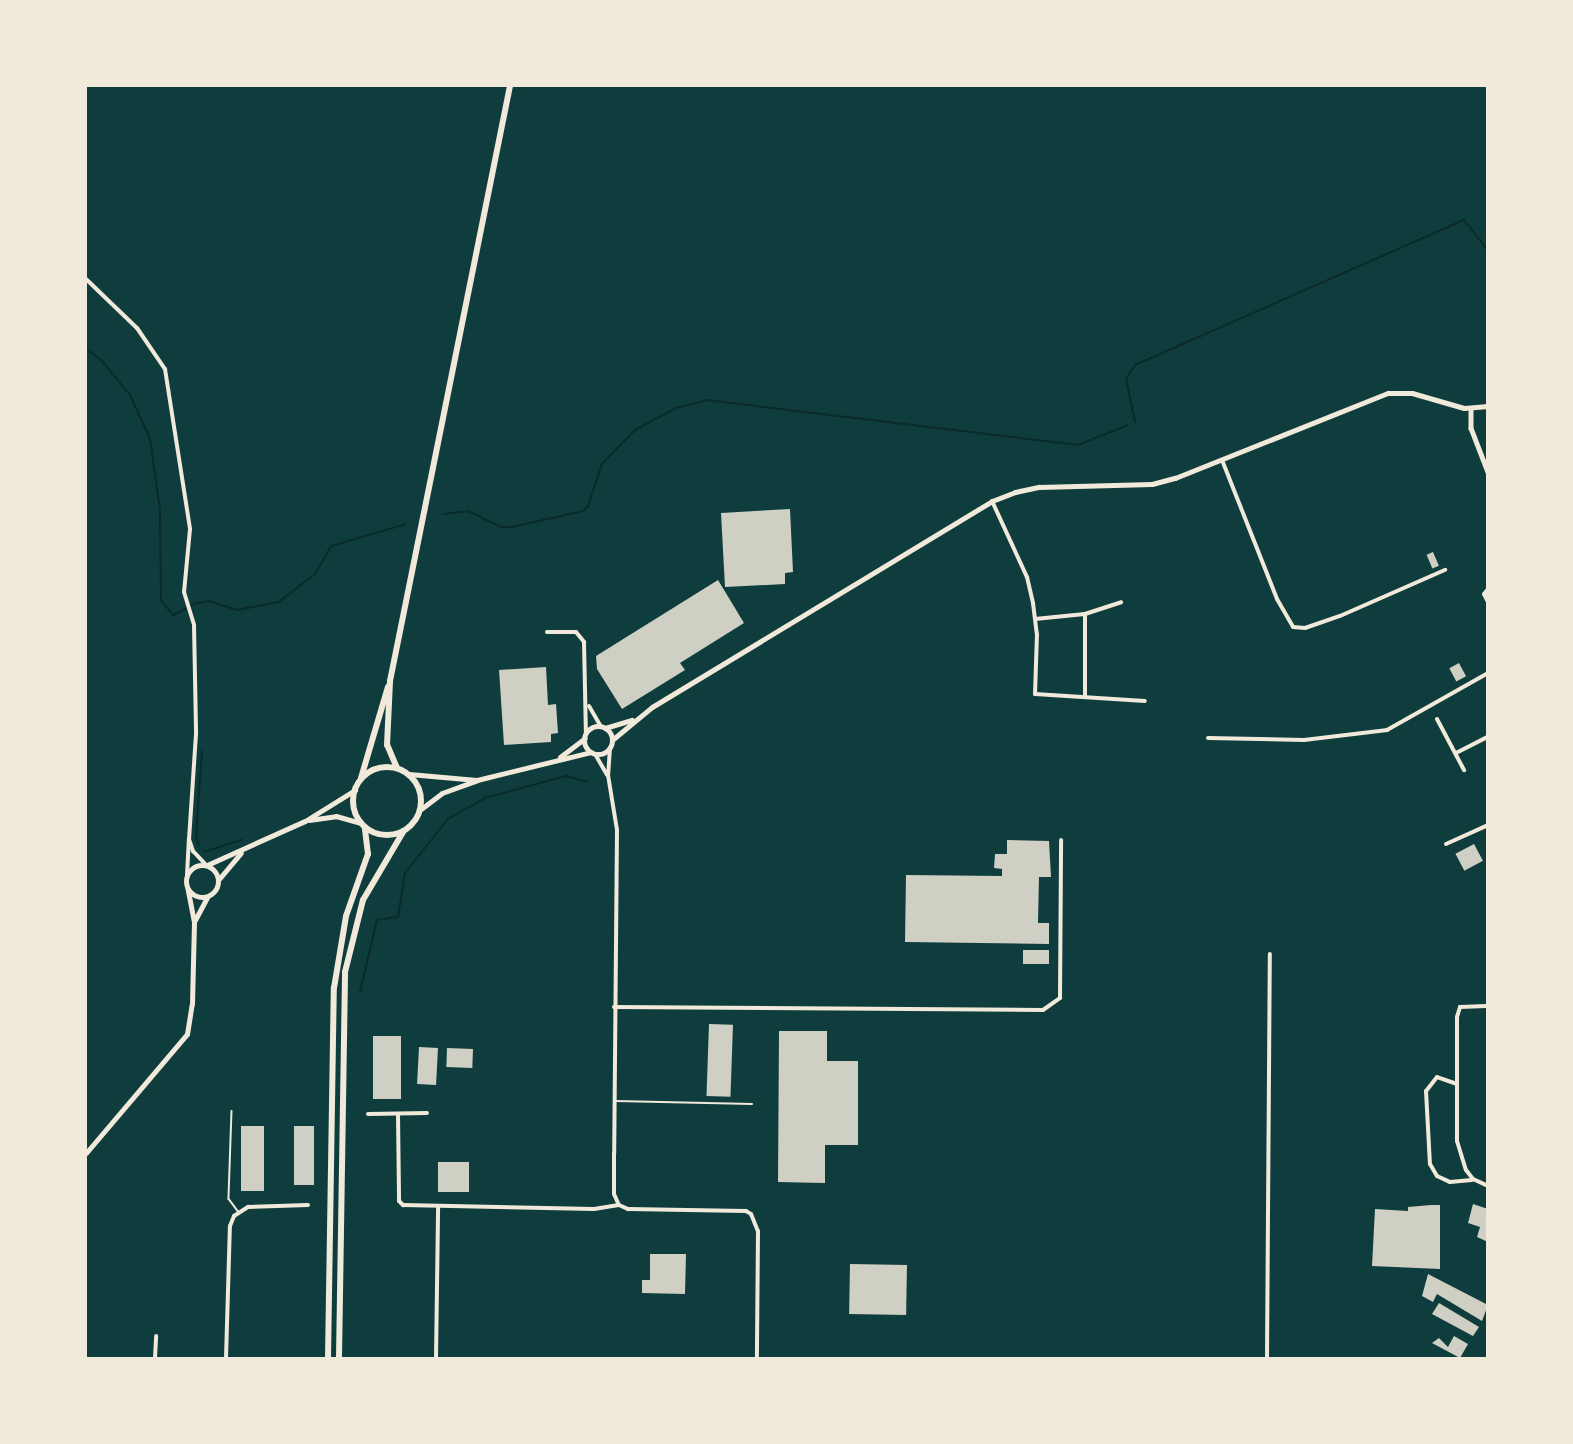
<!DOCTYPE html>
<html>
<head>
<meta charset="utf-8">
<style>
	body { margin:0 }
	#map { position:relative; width:1573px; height:1444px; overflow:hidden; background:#0f3d3e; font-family:Karla,sans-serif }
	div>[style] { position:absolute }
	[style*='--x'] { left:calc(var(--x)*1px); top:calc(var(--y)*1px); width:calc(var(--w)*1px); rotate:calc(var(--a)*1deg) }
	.stream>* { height:2px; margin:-1px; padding:0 1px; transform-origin:1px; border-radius:1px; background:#0a2a2b }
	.building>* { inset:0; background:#cfcfc3; transform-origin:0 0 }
	.service>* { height:1.5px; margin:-0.75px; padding:0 0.75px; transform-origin:0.75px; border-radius:0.75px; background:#f1e9da }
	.minor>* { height:4px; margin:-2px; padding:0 2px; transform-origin:2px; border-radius:2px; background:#f1e9da }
	.tertiary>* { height:4.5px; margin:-2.25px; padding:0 2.25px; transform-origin:2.25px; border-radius:2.25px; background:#f1e9da }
	.secondary>* { height:5px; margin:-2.5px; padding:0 2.5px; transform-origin:2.5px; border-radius:2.5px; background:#f1e9da }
	.secondary>.ring { margin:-2.5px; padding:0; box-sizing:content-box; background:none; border:5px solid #f1e9da; border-radius:50% }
	.trunk>* { height:6px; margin:-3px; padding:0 3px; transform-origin:3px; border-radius:3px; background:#f1e9da }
	.trunk>.ring { margin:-3px; padding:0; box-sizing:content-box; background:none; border:6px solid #f1e9da; border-radius:50% }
	span { translate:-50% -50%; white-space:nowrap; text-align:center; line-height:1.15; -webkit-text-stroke:6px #f1e9da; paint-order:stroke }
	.frame { position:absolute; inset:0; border:87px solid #f1e9da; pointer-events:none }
</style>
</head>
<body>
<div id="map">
	<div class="stream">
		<div style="--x:86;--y:348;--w:21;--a:39"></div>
		<div style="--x:102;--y:361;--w:44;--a:50.5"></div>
		<div style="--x:130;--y:395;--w:48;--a:65.6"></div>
		<div style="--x:150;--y:439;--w:72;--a:82"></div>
		<div style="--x:160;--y:510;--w:90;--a:89.4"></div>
		<div style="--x:161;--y:600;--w:19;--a:51"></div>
		<div style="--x:173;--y:615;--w:27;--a:-27"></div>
		<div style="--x:197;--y:603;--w:12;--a:-9"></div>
		<div style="--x:209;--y:601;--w:29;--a:18"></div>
		<div style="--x:237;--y:610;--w:43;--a:-10.8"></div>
		<div style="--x:279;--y:602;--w:46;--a:-37.9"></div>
		<div style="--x:315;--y:574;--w:32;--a:-60"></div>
		<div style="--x:331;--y:546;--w:78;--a:-16.3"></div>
		<div style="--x:1135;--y:422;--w:44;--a:-101.8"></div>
		<div style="--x:1126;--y:379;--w:17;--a:-57"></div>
		<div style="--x:1135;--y:365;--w:360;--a:-23.8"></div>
		<div style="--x:1464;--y:220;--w:39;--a:52"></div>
		<div style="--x:444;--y:514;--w:24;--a:-7"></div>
		<div style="--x:468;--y:511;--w:37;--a:26"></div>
		<div style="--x:501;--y:527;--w:11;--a:0"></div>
		<div style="--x:512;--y:527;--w:73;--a:-12.7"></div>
		<div style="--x:583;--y:511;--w:7;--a:-45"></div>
		<div style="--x:588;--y:506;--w:44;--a:-71.6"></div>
		<div style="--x:602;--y:464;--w:47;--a:-45.9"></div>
		<div style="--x:635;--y:430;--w:47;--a:-28.2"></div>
		<div style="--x:676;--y:408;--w:32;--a:-14"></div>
		<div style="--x:707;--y:400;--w:374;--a:6.9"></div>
		<div style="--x:1078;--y:445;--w:54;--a:-21.8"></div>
		<div style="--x:199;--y:845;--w:9;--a:-108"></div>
		<div style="--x:196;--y:836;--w:85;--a:-86"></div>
		<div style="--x:204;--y:852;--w:40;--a:-18"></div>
		<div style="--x:360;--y:992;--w:74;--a:-76.7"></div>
		<div style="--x:377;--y:920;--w:21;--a:-8"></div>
		<div style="--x:398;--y:917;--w:45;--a:-81"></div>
		<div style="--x:405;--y:873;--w:69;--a:-51.5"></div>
		<div style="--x:448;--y:819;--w:43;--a:-29.6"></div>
		<div style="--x:485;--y:798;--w:84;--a:-15.2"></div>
		<div style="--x:566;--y:776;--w:23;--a:15"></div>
	</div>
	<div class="building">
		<div style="clip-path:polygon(790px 509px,793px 572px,785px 573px,785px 584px,725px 587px,721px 513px)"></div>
		<div style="left:1433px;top:552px;width:15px;height:7px;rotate:67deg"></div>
		<div style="clip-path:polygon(718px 580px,744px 623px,680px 663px,685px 670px,622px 709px,597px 669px,596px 656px)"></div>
		<div style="left:1459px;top:663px;width:15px;height:11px;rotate:62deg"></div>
		<div style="clip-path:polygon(546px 667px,548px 705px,556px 704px,558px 733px,551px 734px,551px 742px,504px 745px,499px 670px)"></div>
		<div style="clip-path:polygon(1007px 840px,1049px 841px,1051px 877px,1039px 877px,1038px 923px,1049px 923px,1049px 944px,905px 942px,906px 875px,1002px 876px,1002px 869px,994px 868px,995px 854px,1007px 854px)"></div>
		<div style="left:1474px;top:844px;width:19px;height:21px;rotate:62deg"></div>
		<div style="left:1023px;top:950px;width:26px;height:14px"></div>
		<div style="left:709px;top:1024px;width:24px;height:72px;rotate:2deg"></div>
		<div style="clip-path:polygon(779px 1031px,827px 1031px,827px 1061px,858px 1061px,858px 1145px,825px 1145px,825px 1183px,778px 1182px)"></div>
		<div style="left:373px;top:1036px;width:28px;height:63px"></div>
		<div style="left:419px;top:1047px;width:19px;height:37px;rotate:3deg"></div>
		<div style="left:447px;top:1048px;width:26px;height:19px;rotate:2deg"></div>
		<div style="left:241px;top:1126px;width:23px;height:65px"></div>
		<div style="left:294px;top:1126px;width:20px;height:59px"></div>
		<div style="left:438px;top:1162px;width:31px;height:30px"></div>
		<div style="clip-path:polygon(1473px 1204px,1488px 1209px,1488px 1242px,1477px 1237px,1480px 1227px,1468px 1223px)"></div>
		<div style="clip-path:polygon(1431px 1205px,1440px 1205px,1440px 1269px,1372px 1266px,1375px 1209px,1408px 1211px,1408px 1207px)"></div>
		<div style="clip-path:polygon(650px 1254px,686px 1254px,685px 1294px,642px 1293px,642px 1280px,650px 1280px)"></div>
		<div style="left:850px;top:1264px;width:57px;height:50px;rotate:1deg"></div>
		<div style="clip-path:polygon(1428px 1274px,1488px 1305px,1482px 1321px,1437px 1294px,1433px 1302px,1422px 1296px)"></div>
		<div style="clip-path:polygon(1439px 1303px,1479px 1327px,1473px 1336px,1432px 1314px)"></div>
		<div style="clip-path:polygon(1454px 1336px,1468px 1344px,1460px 1358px,1432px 1343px,1439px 1338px,1448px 1347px)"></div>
	</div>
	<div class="service">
		<div style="--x:616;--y:1101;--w:136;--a:1.3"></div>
		<div style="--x:232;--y:1111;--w:88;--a:92"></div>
		<div style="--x:229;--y:1199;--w:15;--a:53"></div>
	</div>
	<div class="minor">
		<div style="--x:86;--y:279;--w:71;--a:43.9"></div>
		<div style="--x:137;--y:328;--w:50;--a:55.7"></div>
		<div style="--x:165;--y:369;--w:162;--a:81.1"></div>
		<div style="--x:190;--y:529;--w:63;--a:95.4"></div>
		<div style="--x:184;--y:592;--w:34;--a:73"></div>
		<div style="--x:194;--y:625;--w:109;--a:88.9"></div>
		<div style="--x:196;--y:734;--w:105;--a:93.8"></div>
		<div style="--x:1222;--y:460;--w:149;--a:68.4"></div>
		<div style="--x:1277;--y:599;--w:32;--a:60"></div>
		<div style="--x:1293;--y:627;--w:12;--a:5"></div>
		<div style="--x:1305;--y:628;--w:37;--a:-19"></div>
		<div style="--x:1340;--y:616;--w:115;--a:-23.7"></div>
		<div style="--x:992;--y:501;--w:84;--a:65.3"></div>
		<div style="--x:1027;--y:577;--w:27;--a:77"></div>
		<div style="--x:1033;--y:603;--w:31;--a:83"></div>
		<div style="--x:1037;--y:634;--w:60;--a:91.9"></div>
		<div style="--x:1035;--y:694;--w:110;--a:3.6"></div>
		<div style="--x:1488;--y:589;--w:6;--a:129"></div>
		<div style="--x:1484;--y:594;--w:9;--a:63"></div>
		<div style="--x:1035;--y:619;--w:50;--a:-5.7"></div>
		<div style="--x:1085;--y:614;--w:38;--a:-18"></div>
		<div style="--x:547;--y:632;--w:29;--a:0"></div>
		<div style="--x:576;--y:632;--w:13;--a:51"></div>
		<div style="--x:584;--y:642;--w:92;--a:88.8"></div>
		<div style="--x:1085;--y:697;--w:83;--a:-90"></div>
		<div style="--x:589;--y:706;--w:24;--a:60"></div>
		<div style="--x:1437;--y:719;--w:58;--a:62.1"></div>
		<div style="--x:1208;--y:738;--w:96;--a:1.2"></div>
		<div style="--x:1304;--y:740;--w:84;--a:-6.9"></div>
		<div style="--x:1387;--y:730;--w:116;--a:-29.4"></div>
		<div style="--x:610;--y:748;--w:27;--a:94"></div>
		<div style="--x:608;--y:775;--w:56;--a:80.7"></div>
		<div style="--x:617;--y:830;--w:324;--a:90.5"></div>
		<div style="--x:614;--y:1154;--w:40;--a:90"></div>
		<div style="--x:614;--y:1194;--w:12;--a:66"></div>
		<div style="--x:1456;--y:753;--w:36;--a:-27"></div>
		<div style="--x:595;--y:754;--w:24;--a:60"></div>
		<div style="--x:1446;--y:844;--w:46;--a:-24.3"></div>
		<div style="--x:187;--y:875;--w:36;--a:-87"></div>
		<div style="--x:189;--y:839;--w:13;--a:72"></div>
		<div style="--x:193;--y:851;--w:19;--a:47"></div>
		<div style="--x:1486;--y:1006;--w:26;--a:178"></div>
		<div style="--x:1460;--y:1007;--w:10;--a:107"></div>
		<div style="--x:1457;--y:1017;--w:124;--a:90"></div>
		<div style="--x:1457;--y:1141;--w:30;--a:73"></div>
		<div style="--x:1466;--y:1170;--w:11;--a:52"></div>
		<div style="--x:1473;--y:1179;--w:17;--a:25"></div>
		<div style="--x:614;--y:1007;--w:429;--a:0.4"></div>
		<div style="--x:1043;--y:1010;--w:21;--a:-35"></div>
		<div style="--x:1060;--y:998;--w:158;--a:-89.6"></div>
		<div style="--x:1457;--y:1084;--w:21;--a:-161"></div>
		<div style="--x:1437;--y:1077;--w:18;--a:128"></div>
		<div style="--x:1426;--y:1091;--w:73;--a:86.9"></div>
		<div style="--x:1430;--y:1164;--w:14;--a:60"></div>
		<div style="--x:1437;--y:1176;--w:14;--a:25"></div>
		<div style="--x:1450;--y:1182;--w:22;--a:-5"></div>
		<div style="--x:368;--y:1114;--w:59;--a:-1"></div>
		<div style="--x:398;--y:1114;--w:87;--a:89.3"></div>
		<div style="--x:399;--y:1201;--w:6;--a:45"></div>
		<div style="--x:403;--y:1205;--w:191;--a:1.2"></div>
		<div style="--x:594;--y:1209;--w:25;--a:-9"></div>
		<div style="--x:619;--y:1205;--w:10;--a:24"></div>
		<div style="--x:628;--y:1209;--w:118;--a:1"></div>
		<div style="--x:746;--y:1211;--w:6;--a:31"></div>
		<div style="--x:751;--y:1214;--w:18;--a:68"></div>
		<div style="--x:758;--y:1231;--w:127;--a:90.5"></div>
		<div style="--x:155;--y:1358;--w:22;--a:-87"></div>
		<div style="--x:226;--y:1358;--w:132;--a:-88.3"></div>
		<div style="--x:230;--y:1226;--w:11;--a:-68"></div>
		<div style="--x:234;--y:1216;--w:17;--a:-33"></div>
		<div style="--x:248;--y:1207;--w:60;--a:-1.9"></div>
		<div style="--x:436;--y:1358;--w:152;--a:-89.2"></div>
		<div style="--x:1267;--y:1358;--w:404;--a:-89.6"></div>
	</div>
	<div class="tertiary">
		<div style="--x:1471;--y:408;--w:20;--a:90"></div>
		<div style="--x:1471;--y:428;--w:47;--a:68.9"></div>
	</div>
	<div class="secondary">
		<div class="ring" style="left:584px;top:726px;width:23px;height:23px"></div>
		<div style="--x:605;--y:728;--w:28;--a:-17"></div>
		<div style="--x:612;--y:740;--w:52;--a:-39.5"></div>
		<div style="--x:652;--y:707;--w:398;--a:-31.2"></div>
		<div style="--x:992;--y:501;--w:25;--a:-21"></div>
		<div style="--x:1015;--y:492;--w:25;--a:-12"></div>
		<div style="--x:1039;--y:487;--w:113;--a:-1.5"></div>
		<div style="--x:1152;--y:484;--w:24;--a:-15"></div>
		<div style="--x:1175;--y:478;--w:229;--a:-21.8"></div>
		<div style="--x:1388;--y:393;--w:24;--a:0"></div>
		<div style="--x:1412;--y:393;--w:54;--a:16.1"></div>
		<div style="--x:1464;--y:408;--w:24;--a:-5"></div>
		<div style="--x:560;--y:757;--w:31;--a:-37"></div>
		<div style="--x:409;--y:774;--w:68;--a:5"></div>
		<div style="--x:421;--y:809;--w:26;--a:-37"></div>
		<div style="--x:442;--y:793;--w:37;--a:-20"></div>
		<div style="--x:477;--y:780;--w:117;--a:-13.8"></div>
		<div style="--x:309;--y:820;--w:27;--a:-8"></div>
		<div style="--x:336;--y:816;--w:25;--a:16"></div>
		<div class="ring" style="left:186px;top:865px;width:27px;height:27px"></div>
		<div style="--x:207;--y:865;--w:107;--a:-24.2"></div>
		<div style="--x:305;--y:821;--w:59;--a:-31.8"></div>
		<div style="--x:219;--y:879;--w:34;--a:-50"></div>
		<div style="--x:195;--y:920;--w:26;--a:-62"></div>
		<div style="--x:86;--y:1153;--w:156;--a:-49.7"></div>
		<div style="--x:187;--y:1034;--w:30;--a:-81"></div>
		<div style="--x:192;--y:1004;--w:82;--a:-88.6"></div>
		<div style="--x:194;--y:922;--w:33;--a:-101"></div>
	</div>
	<div class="trunk">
		<div class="ring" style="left:353px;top:767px;width:62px;height:62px"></div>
		<div style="--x:397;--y:768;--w:25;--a:-113"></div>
		<div style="--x:387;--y:745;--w:64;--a:-87.3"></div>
		<div style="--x:390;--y:681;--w:607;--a:-78.6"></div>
		<div style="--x:361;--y:778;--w:95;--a:-73.5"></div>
		<div style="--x:328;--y:1358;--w:370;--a:-89.1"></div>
		<div style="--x:334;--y:988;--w:73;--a:-80.5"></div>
		<div style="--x:346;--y:916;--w:66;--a:-70.5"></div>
		<div style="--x:368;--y:854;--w:26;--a:-97"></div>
		<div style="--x:339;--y:1358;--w:386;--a:-89.1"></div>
		<div style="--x:345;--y:972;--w:74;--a:-76"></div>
		<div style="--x:363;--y:900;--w:79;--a:-59.5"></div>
	</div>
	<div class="frame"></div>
</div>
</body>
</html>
